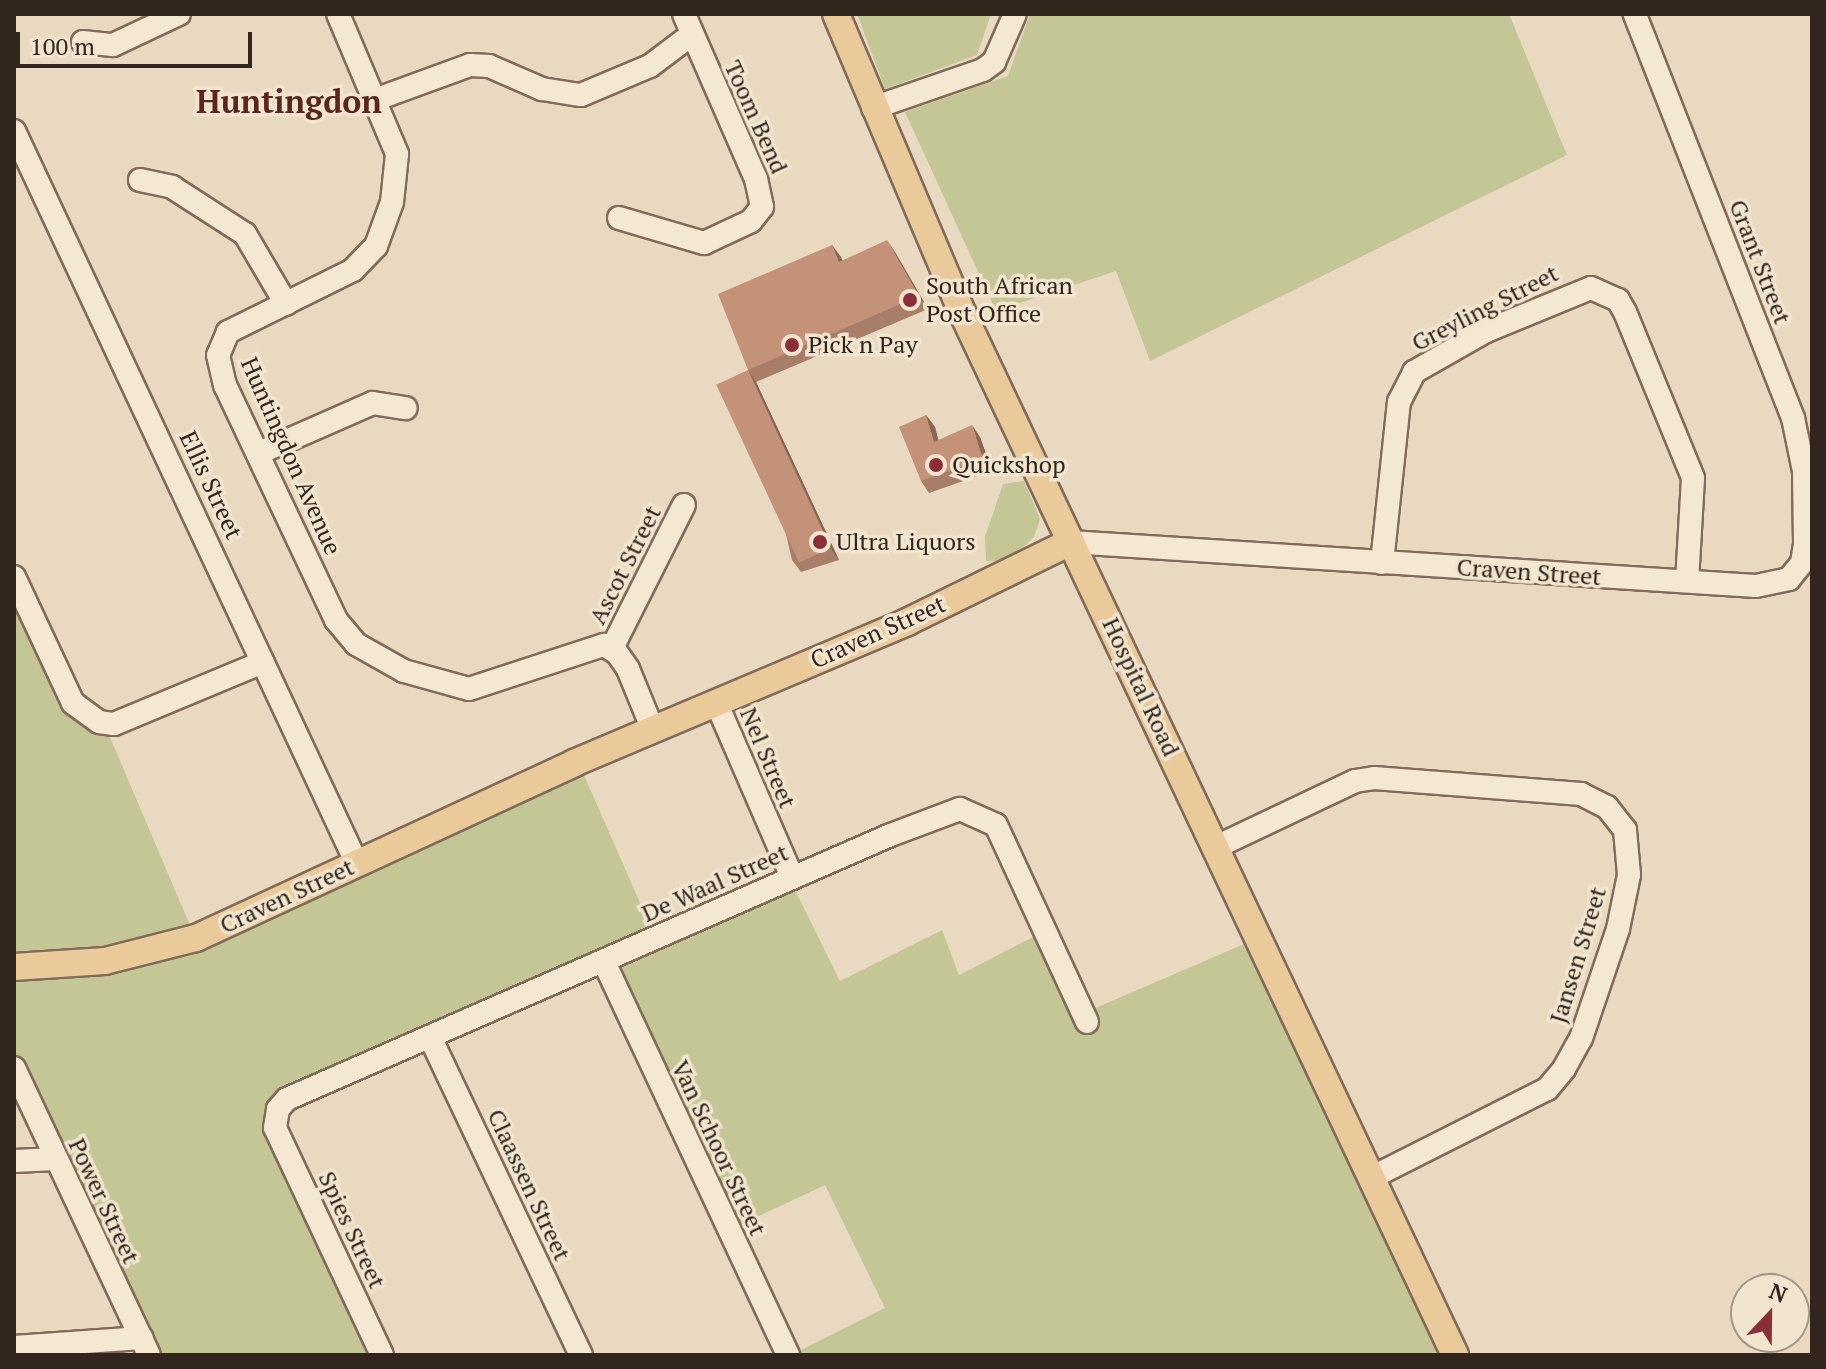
<!DOCTYPE html>
<html>
<head>
<meta charset="utf-8">
<style>
	body { margin:0 }
	#map { position:relative; width:1826px; height:1369px; overflow:hidden; background:#e9d9c0; font-family:"PT Serif",serif }
	div>[style] { position:absolute }
	[style*='--x'] { left:calc(var(--x)*1px); top:calc(var(--y)*1px); width:calc(var(--w)*1px); rotate:calc(var(--a)*1deg) }
	.green>* { inset:0; background:#c4c695 }
	.roads { filter:drop-shadow(2px 0 #816b5a) drop-shadow(-2px 0 #816b5a) drop-shadow(0 2px #816b5a) drop-shadow(0 -2px #816b5a) }
	.minor>* { height:22px; margin:-11px; padding:0 11px; transform-origin:11px; border-radius:11px; background:#f5e8d2 }
	.major>* { height:26px; margin:-13px; padding:0 13px; transform-origin:13px; border-radius:13px; background:#eaca9a }
	.wall>* { inset:0; background:#a97e68 }
	.shaded-wall>* { inset:0; background:#896655 }
	.building>* { inset:0; background:#c49279; transform-origin:0 0 }
	.dots>* { width:22px; height:22px; translate:-50% -50%; box-sizing:border-box; border:4px solid #f1e5cf; border-radius:50% }
	span { translate:-50% -50%; white-space:nowrap; text-align:center; line-height:1.15; -webkit-text-stroke:7px #f1e5cf; paint-order:stroke }
	.street-label { font-size:24px; color:#32251d }
	.poi-label { font-size:24px; color:#32251d }
	.left { translate:0 -50%; text-align:left }
	.district-label { font-size:32px; color:#5a2720; font-weight:700 }
	.frame { position:absolute; inset:0; border:16px solid #32251d; pointer-events:none }
	.north { position:absolute; left:1730px; top:1273px; width:80px; height:80px; box-sizing:border-box; background:#f1e5cf; border:2px solid #a59888; border-radius:50%; rotate:22deg; font-size:22px; font-weight:700; line-height:32px; text-align:center; color:#32251d }
	.north::after { content:''; display:block; margin:auto; width:28px; height:36px; background:#8a2f38; clip-path:polygon(50% 0,100% 100%,50% 72%,0 100%) }
	.scale { position:absolute; left:16px; top:32px; width:236px; height:36px; box-sizing:border-box; border:4px solid #32251d; border-top:0; padding-left:10px; font-size:24px; line-height:28px; white-space:nowrap; color:#32251d; -webkit-text-stroke:6px #f1e5cf; paint-order:stroke }
</style>
</head>
<body>
<div id="map">
	<div class="green">
		<div style="clip-path:polygon(857px 14px,991px 14px,977px 55px,885px 89px)"></div>
		<div style="clip-path:polygon(1030px 14px,1509px 14px,1567px 155px,1150px 361px,1116px 271px,996px 311px,905px 112px,1008px 76px)"></div>
		<div style="clip-path:polygon(1024px 481px,1040px 519px,1034px 537px,1008px 561px,986px 561px,985px 537px,1003px 484px)"></div>
		<div style="clip-path:polygon(14px 587px,73px 709px,104px 723px,192px 930px,577px 759px,654px 935px,788px 876px,840px 981px,942px 930px,959px 975px,1043px 932px,1084px 1013px,1258px 938px,1454px 1355px,791px 1355px,885px 1308px,825px 1185px,725px 1232px,599px 960px,286px 1098px,272px 1130px,378px 1355px,146px 1355px,14px 1071px)"></div>
	</div>
	<div class="roads">
		<div class="minor">
			<div style="--x:338;--y:14;--w:152;--a:67.1"></div>
			<div style="--x:397;--y:154;--w:48;--a:95.9"></div>
			<div style="--x:392;--y:202;--w:47;--a:110"></div>
			<div style="--x:376;--y:246;--w:33;--a:134"></div>
			<div style="--x:353;--y:270;--w:140;--a:153.6"></div>
			<div style="--x:228;--y:332;--w:25;--a:113"></div>
			<div style="--x:218;--y:355;--w:31;--a:77"></div>
			<div style="--x:225;--y:385;--w:260;--a:64.7"></div>
			<div style="--x:336;--y:620;--w:31;--a:50"></div>
			<div style="--x:356;--y:644;--w:55;--a:29.4"></div>
			<div style="--x:404;--y:671;--w:67;--a:15.5"></div>
			<div style="--x:469;--y:689;--w:142;--a:-18.1"></div>
			<div style="--x:604;--y:645;--w:15;--a:32"></div>
			<div style="--x:617;--y:653;--w:19;--a:55"></div>
			<div style="--x:628;--y:669;--w:66;--a:67.7"></div>
			<div style="--x:83;--y:42;--w:30;--a:6"></div>
			<div style="--x:113;--y:45;--w:73;--a:-25.2"></div>
			<div style="--x:377;--y:99;--w:99;--a:-20.1"></div>
			<div style="--x:470;--y:65;--w:19;--a:3"></div>
			<div style="--x:489;--y:66;--w:58;--a:23.5"></div>
			<div style="--x:542;--y:89;--w:39;--a:9"></div>
			<div style="--x:581;--y:95;--w:75;--a:-22.8"></div>
			<div style="--x:650;--y:66;--w:51;--a:-37.1"></div>
			<div style="--x:873;--y:108;--w:116;--a:-19.1"></div>
			<div style="--x:983;--y:70;--w:14;--a:-36"></div>
			<div style="--x:994;--y:62;--w:52;--a:-66.4"></div>
			<div style="--x:14;--y:131;--w:809;--a:64.92"></div>
			<div style="--x:140;--y:180;--w:33;--a:12"></div>
			<div style="--x:172;--y:187;--w:87;--a:32.8"></div>
			<div style="--x:245;--y:234;--w:81;--a:59.6"></div>
			<div style="--x:619;--y:218;--w:89;--a:16.4"></div>
			<div style="--x:704;--y:243;--w:52;--a:-25.1"></div>
			<div style="--x:751;--y:221;--w:18;--a:-52"></div>
			<div style="--x:762;--y:207;--w:29;--a:-102"></div>
			<div style="--x:756;--y:179;--w:180;--a:-113.6"></div>
			<div style="--x:259;--y:453;--w:124;--a:-23.7"></div>
			<div style="--x:373;--y:403;--w:33;--a:9"></div>
			<div style="--x:1070;--y:542;--w:687;--a:3.67"></div>
			<div style="--x:1756;--y:586;--w:34;--a:-12"></div>
			<div style="--x:1789;--y:579;--w:21;--a:-51"></div>
			<div style="--x:1802;--y:563;--w:20;--a:-81"></div>
			<div style="--x:1805;--y:543;--w:72;--a:-90.8"></div>
			<div style="--x:1804;--y:471;--w:54;--a:-101.7"></div>
			<div style="--x:1793;--y:418;--w:434;--a:-111.4"></div>
			<div style="--x:1382;--y:563;--w:162;--a:-84"></div>
			<div style="--x:1399;--y:402;--w:34;--a:-63"></div>
			<div style="--x:1414;--y:372;--w:83;--a:-29.7"></div>
			<div style="--x:1486;--y:331;--w:113;--a:-22.3"></div>
			<div style="--x:1591;--y:288;--w:30;--a:24"></div>
			<div style="--x:1618;--y:300;--w:14;--a:60"></div>
			<div style="--x:1625;--y:312;--w:179;--a:67.7"></div>
			<div style="--x:1693;--y:478;--w:103;--a:93.3"></div>
			<div style="--x:14;--y:577;--w:139;--a:64.9"></div>
			<div style="--x:73;--y:703;--w:32;--a:36"></div>
			<div style="--x:99;--y:722;--w:15;--a:8"></div>
			<div style="--x:114;--y:724;--w:161;--a:-22.6"></div>
			<div style="--x:612;--y:648;--w:160;--a:-63.3"></div>
			<div style="--x:716;--y:702;--w:191;--a:66.5"></div>
			<div style="--x:1216;--y:847;--w:154;--a:-25.4"></div>
			<div style="--x:1355;--y:781;--w:19;--a:-9"></div>
			<div style="--x:1374;--y:778;--w:208;--a:4.4"></div>
			<div style="--x:1581;--y:794;--w:29;--a:27"></div>
			<div style="--x:1607;--y:807;--w:29;--a:52"></div>
			<div style="--x:1625;--y:830;--w:45;--a:84.9"></div>
			<div style="--x:1629;--y:875;--w:55;--a:101.5"></div>
			<div style="--x:1618;--y:929;--w:115;--a:108.7"></div>
			<div style="--x:1581;--y:1038;--w:35;--a:119"></div>
			<div style="--x:1564;--y:1069;--w:26;--a:130"></div>
			<div style="--x:1547;--y:1089;--w:197;--a:153.2"></div>
			<div style="--x:604;--y:962;--w:434;--a:64.9"></div>
			<div style="--x:430;--y:1037;--w:352;--a:64.6"></div>
			<div style="--x:14;--y:1068;--w:317;--a:64.8"></div>
			<div style="--x:14;--y:1161;--w:42;--a:-2.7"></div>
			<div style="--x:14;--y:1347;--w:128;--a:-4"></div>
			<div style="--x:382;--y:1355;--w:251;--a:-115.2"></div>
			<div style="--x:275;--y:1128;--w:19;--a:-81"></div>
			<div style="--x:278;--y:1109;--w:13;--a:-48"></div>
			<div style="--x:287;--y:1099;--w:656;--a:-23.63"></div>
			<div style="--x:888;--y:836;--w:77;--a:-20.6"></div>
			<div style="--x:960;--y:809;--w:39;--a:24"></div>
			<div style="--x:996;--y:825;--w:217;--a:65.2"></div>
		</div>
		<div class="major">
			<div style="--x:836;--y:14;--w:326;--a:67.1"></div>
			<div style="--x:963;--y:314;--w:1151;--a:64.7"></div>
			<div style="--x:14;--y:967;--w:91;--a:-3.8"></div>
			<div style="--x:105;--y:961;--w:94;--a:-14.2"></div>
			<div style="--x:196;--y:938;--w:417;--a:-24.8"></div>
			<div style="--x:574;--y:763;--w:362;--a:-22.9"></div>
			<div style="--x:907;--y:622;--w:182;--a:-26.1"></div>
		</div>
	</div>
	<div class="wall">
		<div style="clip-path:polygon(832px 245px,842px 261px,895px 252px,928px 309px,756px 382px,839px 560px,801px 572px,792px 560px,748px 370px)"></div>
		<div style="clip-path:polygon(926px 415px,935px 427px,938px 440px,980px 437px,992px 471px,929px 493px,921px 481px)"></div>
	</div>
	<div class="shaded-wall">
		<div style="clip-path:polygon(887px 240px,895px 252px,928px 309px,919px 296px)"></div>
		<div style="clip-path:polygon(832px 245px,841px 257px,848px 275px,839px 262px)"></div>
		<div style="clip-path:polygon(748px 370px,756px 382px,839px 560px,830px 548px)"></div>
		<div style="clip-path:polygon(926px 415px,935px 427px,942px 454px,934px 442px)"></div>
		<div style="clip-path:polygon(972px 425px,980px 437px,992px 471px,983px 459px)"></div>
	</div>
	<div class="building">
		<div style="clip-path:polygon(887px 240px,919px 296px,748px 370px,718px 294px,832px 245px,839px 262px)"></div>
		<div style="left:748px;top:370px;width:196px;height:35px;rotate:65deg"></div>
		<div style="clip-path:polygon(926px 415px,934px 442px,972px 425px,983px 459px,921px 481px,899px 427px)"></div>
	</div>
	<div class="dots">
		<div style="left:910px;top:300px;background:#8a2f38"></div>
		<div style="left:792px;top:345px;background:#8a2f38"></div>
		<div style="left:936px;top:465px;background:#8a2f38"></div>
		<div style="left:820px;top:542px;background:#8a2f38"></div>
	</div>
	<div class="street-label">
		<span style="left:756px;top:117px;rotate:66deg">Toom Bend</span>
		<span style="left:1760px;top:262px;rotate:69deg">Grant Street</span>
		<span style="left:1485px;top:308px;rotate:-27deg">Greyling Street</span>
		<span style="left:291px;top:456px;rotate:66deg">Huntingdon Avenue</span>
		<span style="left:211px;top:485px;rotate:65deg">Ellis Street</span>
		<span style="left:625px;top:565px;rotate:-63deg">Ascot Street</span>
		<span style="left:1529px;top:572px;rotate:4deg">Craven Street</span>
		<span style="left:878px;top:632px;rotate:-24deg">Craven Street</span>
		<span style="left:1141px;top:687px;rotate:65deg">Hospital Road</span>
		<span style="left:768px;top:758px;rotate:67deg">Nel Street</span>
		<span style="left:715px;top:883px;rotate:-24deg">De Waal Street</span>
		<span style="left:287px;top:896px;rotate:-25deg">Craven Street</span>
		<span style="left:1578px;top:955px;rotate:-73deg">Jansen Street</span>
		<span style="left:719px;top:1148px;rotate:65deg">Van Schoor Street</span>
		<span style="left:529px;top:1185px;rotate:65deg">Claassen Street</span>
		<span style="left:104px;top:1201px;rotate:65deg">Power Street</span>
		<span style="left:352px;top:1230px;rotate:65deg">Spies Street</span>
	</div>
	<div class="poi-label">
		<span class="left" style="left:926px;top:300px">South African<br>Post Office</span>
		<span class="left" style="left:808px;top:345px">Pick n Pay</span>
		<span class="left" style="left:952px;top:465px">Quickshop</span>
		<span class="left" style="left:836px;top:542px">Ultra Liquors</span>
	</div>
	<div class="district-label">
		<span style="left:289px;top:101px">Huntingdon</span>
	</div>
	<div class="frame"></div>
	<div class="north">N</div>
	<div class="scale">100 m</div>
</div>
</body>
</html>
